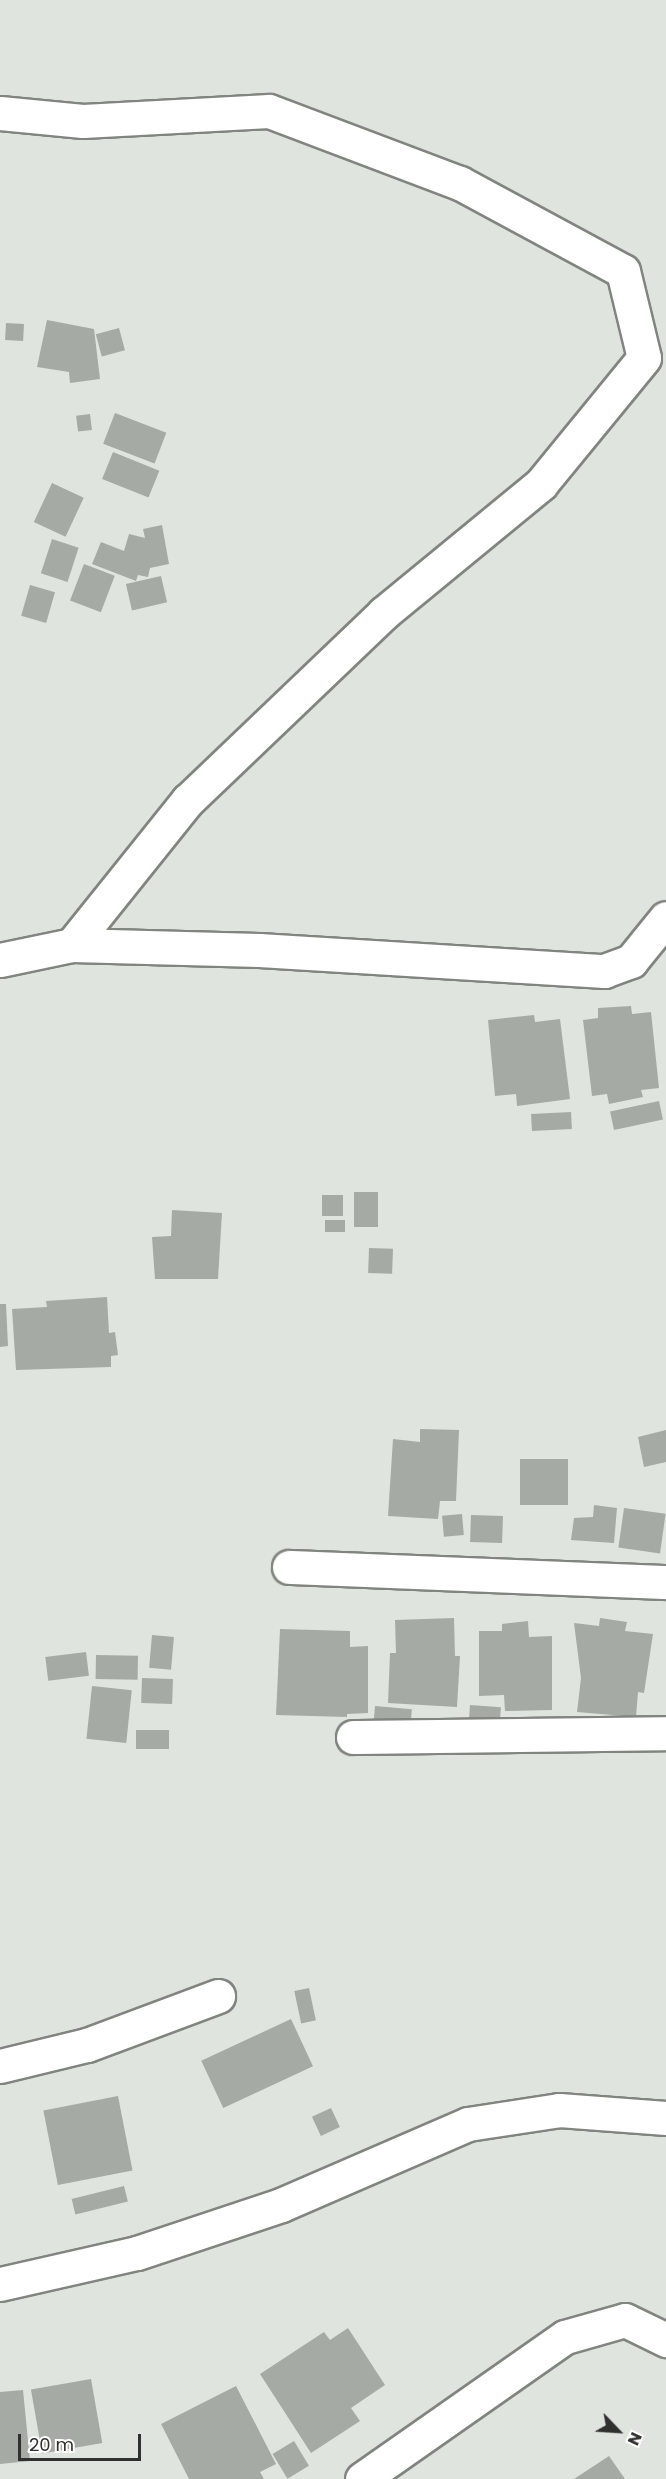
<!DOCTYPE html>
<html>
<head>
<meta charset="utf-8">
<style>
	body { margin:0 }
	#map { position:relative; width:666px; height:2479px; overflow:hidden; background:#dfe4de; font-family:Poppins,sans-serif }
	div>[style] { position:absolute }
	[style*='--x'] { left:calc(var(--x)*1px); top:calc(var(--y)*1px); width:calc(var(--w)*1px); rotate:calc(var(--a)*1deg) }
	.building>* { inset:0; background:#a6aaa4; transform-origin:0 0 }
	.roads { filter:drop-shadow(2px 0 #81857f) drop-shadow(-2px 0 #81857f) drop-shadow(0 2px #81857f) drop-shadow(0 -2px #81857f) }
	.minor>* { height:33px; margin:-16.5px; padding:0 16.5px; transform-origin:16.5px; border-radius:16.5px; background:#fff }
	span { translate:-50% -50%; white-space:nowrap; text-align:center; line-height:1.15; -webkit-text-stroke:4.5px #fff; paint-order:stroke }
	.north { position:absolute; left:588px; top:2401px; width:60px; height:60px; -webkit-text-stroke:4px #fff; paint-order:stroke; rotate:115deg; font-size:16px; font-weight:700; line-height:24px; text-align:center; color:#30312f }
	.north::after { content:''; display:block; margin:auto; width:21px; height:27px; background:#30312f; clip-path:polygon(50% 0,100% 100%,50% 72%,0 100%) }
	.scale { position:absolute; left:18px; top:2434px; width:123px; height:27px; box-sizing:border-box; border:3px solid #30312f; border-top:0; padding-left:8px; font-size:18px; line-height:21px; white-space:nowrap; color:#30312f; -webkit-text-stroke:4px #fff; paint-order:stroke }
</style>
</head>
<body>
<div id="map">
	<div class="building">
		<div style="clip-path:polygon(47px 320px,94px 329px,100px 379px,70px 383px,69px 372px,37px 367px)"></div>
		<div style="left:6px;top:323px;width:18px;height:17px;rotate:3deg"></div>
		<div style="left:119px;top:328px;width:23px;height:24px;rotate:75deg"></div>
		<div style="left:115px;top:413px;width:55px;height:33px;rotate:21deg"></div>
		<div style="left:90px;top:414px;width:16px;height:14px;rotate:83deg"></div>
		<div style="left:113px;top:452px;width:50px;height:29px;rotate:22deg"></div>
		<div style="left:52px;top:483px;width:35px;height:43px;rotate:25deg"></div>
		<div style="clip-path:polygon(162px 525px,169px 564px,150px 568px,148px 577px,138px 575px,136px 581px,92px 564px,101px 542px,124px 551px,129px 534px,145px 538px,143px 529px)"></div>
		<div style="left:52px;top:539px;width:28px;height:36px;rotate:18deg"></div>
		<div style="left:84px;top:564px;width:33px;height:39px;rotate:21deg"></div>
		<div style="left:161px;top:576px;width:27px;height:36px;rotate:77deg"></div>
		<div style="left:30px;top:585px;width:26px;height:32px;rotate:16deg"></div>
		<div style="clip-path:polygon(631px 1006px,632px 1014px,651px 1012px,659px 1088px,641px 1090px,643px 1097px,609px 1104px,607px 1094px,592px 1096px,583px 1020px,598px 1018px,598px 1008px)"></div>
		<div style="clip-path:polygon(534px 1015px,535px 1022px,560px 1019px,570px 1099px,517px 1106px,516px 1094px,495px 1096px,488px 1020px)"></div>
		<div style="left:659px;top:1101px;width:19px;height:50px;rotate:78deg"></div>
		<div style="left:571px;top:1112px;width:17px;height:40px;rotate:87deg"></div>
		<div style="left:378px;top:1192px;width:35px;height:24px;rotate:90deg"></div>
		<div style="left:322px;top:1195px;width:21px;height:21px"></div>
		<div style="clip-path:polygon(172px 1210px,222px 1213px,218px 1279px,155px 1279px,152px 1237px,171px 1236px)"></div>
		<div style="left:325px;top:1220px;width:20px;height:12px"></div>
		<div style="left:369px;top:1248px;width:24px;height:25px;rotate:2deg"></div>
		<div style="clip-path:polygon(107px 1297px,109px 1333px,115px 1332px,118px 1355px,111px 1356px,111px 1367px,16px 1370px,12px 1309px,47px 1307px,46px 1301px)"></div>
		<div style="clip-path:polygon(0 1304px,6px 1304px,8px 1346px,0 1347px)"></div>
		<div style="clip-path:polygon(420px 1429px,459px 1430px,456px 1501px,440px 1501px,438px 1519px,388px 1516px,393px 1439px,420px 1442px)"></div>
		<div style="clip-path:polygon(666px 1430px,666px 1462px,644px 1467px,638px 1437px)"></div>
		<div style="left:520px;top:1459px;width:48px;height:46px"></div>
		<div style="clip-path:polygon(594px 1505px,617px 1508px,614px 1543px,571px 1540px,574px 1518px,593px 1517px)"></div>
		<div style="left:624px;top:1508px;width:42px;height:40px;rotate:8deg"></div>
		<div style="left:462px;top:1514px;width:21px;height:20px;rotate:85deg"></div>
		<div style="left:471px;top:1515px;width:32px;height:27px;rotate:2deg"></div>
		<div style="clip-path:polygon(454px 1618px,455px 1656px,460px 1656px,457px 1707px,388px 1703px,390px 1653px,396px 1653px,395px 1620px)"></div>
		<div style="clip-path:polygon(600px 1618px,627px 1622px,625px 1631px,653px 1634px,644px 1693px,638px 1692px,636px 1717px,577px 1712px,581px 1678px,574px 1623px,599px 1626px)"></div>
		<div style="clip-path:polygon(528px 1621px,529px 1637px,552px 1636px,552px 1710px,505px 1711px,504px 1695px,479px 1696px,479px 1631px,502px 1631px,502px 1624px)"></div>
		<div style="clip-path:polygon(280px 1629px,350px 1631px,350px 1647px,368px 1646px,368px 1713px,347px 1714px,347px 1717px,276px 1715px)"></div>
		<div style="left:152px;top:1635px;width:22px;height:33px;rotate:5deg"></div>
		<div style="left:86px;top:1652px;width:24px;height:41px;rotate:83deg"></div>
		<div style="left:96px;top:1655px;width:42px;height:24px;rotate:1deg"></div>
		<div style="left:142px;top:1678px;width:31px;height:25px;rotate:2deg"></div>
		<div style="left:92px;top:1686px;width:40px;height:53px;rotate:6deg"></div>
		<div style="left:470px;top:1705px;width:31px;height:26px;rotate:4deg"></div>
		<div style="left:375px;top:1706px;width:37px;height:19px;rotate:5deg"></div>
		<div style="left:169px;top:1730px;width:19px;height:33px;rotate:90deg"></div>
		<div style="left:309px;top:1988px;width:33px;height:15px;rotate:78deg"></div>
		<div style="left:291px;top:2019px;width:52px;height:99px;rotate:65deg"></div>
		<div style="left:118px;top:2096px;width:76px;height:76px;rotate:79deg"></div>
		<div style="left:331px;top:2108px;width:21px;height:21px;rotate:65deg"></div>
		<div style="left:124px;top:2186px;width:16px;height:54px;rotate:76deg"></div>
		<div style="clip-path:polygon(348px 2328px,385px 2385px,351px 2408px,360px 2421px,311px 2453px,260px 2374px,324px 2332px,330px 2340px)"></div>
		<div style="left:91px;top:2379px;width:65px;height:61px;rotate:80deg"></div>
		<div style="clip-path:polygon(236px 2386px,276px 2464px,260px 2472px,264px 2479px,189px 2479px,161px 2424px)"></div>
		<div style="clip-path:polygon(23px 2390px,30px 2461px,0 2464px,0 2392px)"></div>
		<div style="left:294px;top:2441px;width:29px;height:25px;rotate:59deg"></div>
		<div style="clip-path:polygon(609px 2456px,625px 2479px,574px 2479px)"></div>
	</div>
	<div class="roads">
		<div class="minor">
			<div style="--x:0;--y:113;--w:83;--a:5.5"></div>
			<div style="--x:83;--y:121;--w:186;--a:-3.1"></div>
			<div style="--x:269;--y:111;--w:204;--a:20.7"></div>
			<div style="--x:460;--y:183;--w:185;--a:28.4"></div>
			<div style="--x:623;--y:271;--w:89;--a:76.4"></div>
			<div style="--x:644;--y:358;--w:163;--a:129.3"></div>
			<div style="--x:541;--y:484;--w:203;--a:140.6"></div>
			<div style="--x:384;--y:613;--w:271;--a:136.3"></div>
			<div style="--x:188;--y:800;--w:186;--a:128.7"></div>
			<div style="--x:0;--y:960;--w:74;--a:-11.8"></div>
			<div style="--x:72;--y:945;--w:187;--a:1.5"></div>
			<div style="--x:259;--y:950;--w:346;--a:3.5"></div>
			<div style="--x:604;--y:971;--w:29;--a:-20"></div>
			<div style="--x:631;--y:961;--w:55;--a:-50.9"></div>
			<div style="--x:289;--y:1567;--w:377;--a:2.3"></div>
			<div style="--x:353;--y:1737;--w:313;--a:-0.7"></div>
			<div style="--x:0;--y:2066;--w:89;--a:-13.6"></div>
			<div style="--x:87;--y:2045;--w:140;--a:-20.5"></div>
			<div style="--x:0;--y:2284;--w:140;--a:-12.8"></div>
			<div style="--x:137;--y:2253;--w:152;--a:-18.4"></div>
			<div style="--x:281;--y:2205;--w:204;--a:-23.4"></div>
			<div style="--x:468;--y:2124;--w:92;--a:-8.7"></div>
			<div style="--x:559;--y:2110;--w:107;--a:4.3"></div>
			<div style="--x:362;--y:2479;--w:248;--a:-35"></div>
			<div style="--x:565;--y:2337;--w:62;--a:-15.8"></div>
			<div style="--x:625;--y:2320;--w:46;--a:26"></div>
		</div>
	</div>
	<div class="north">N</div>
	<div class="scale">20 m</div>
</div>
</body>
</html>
